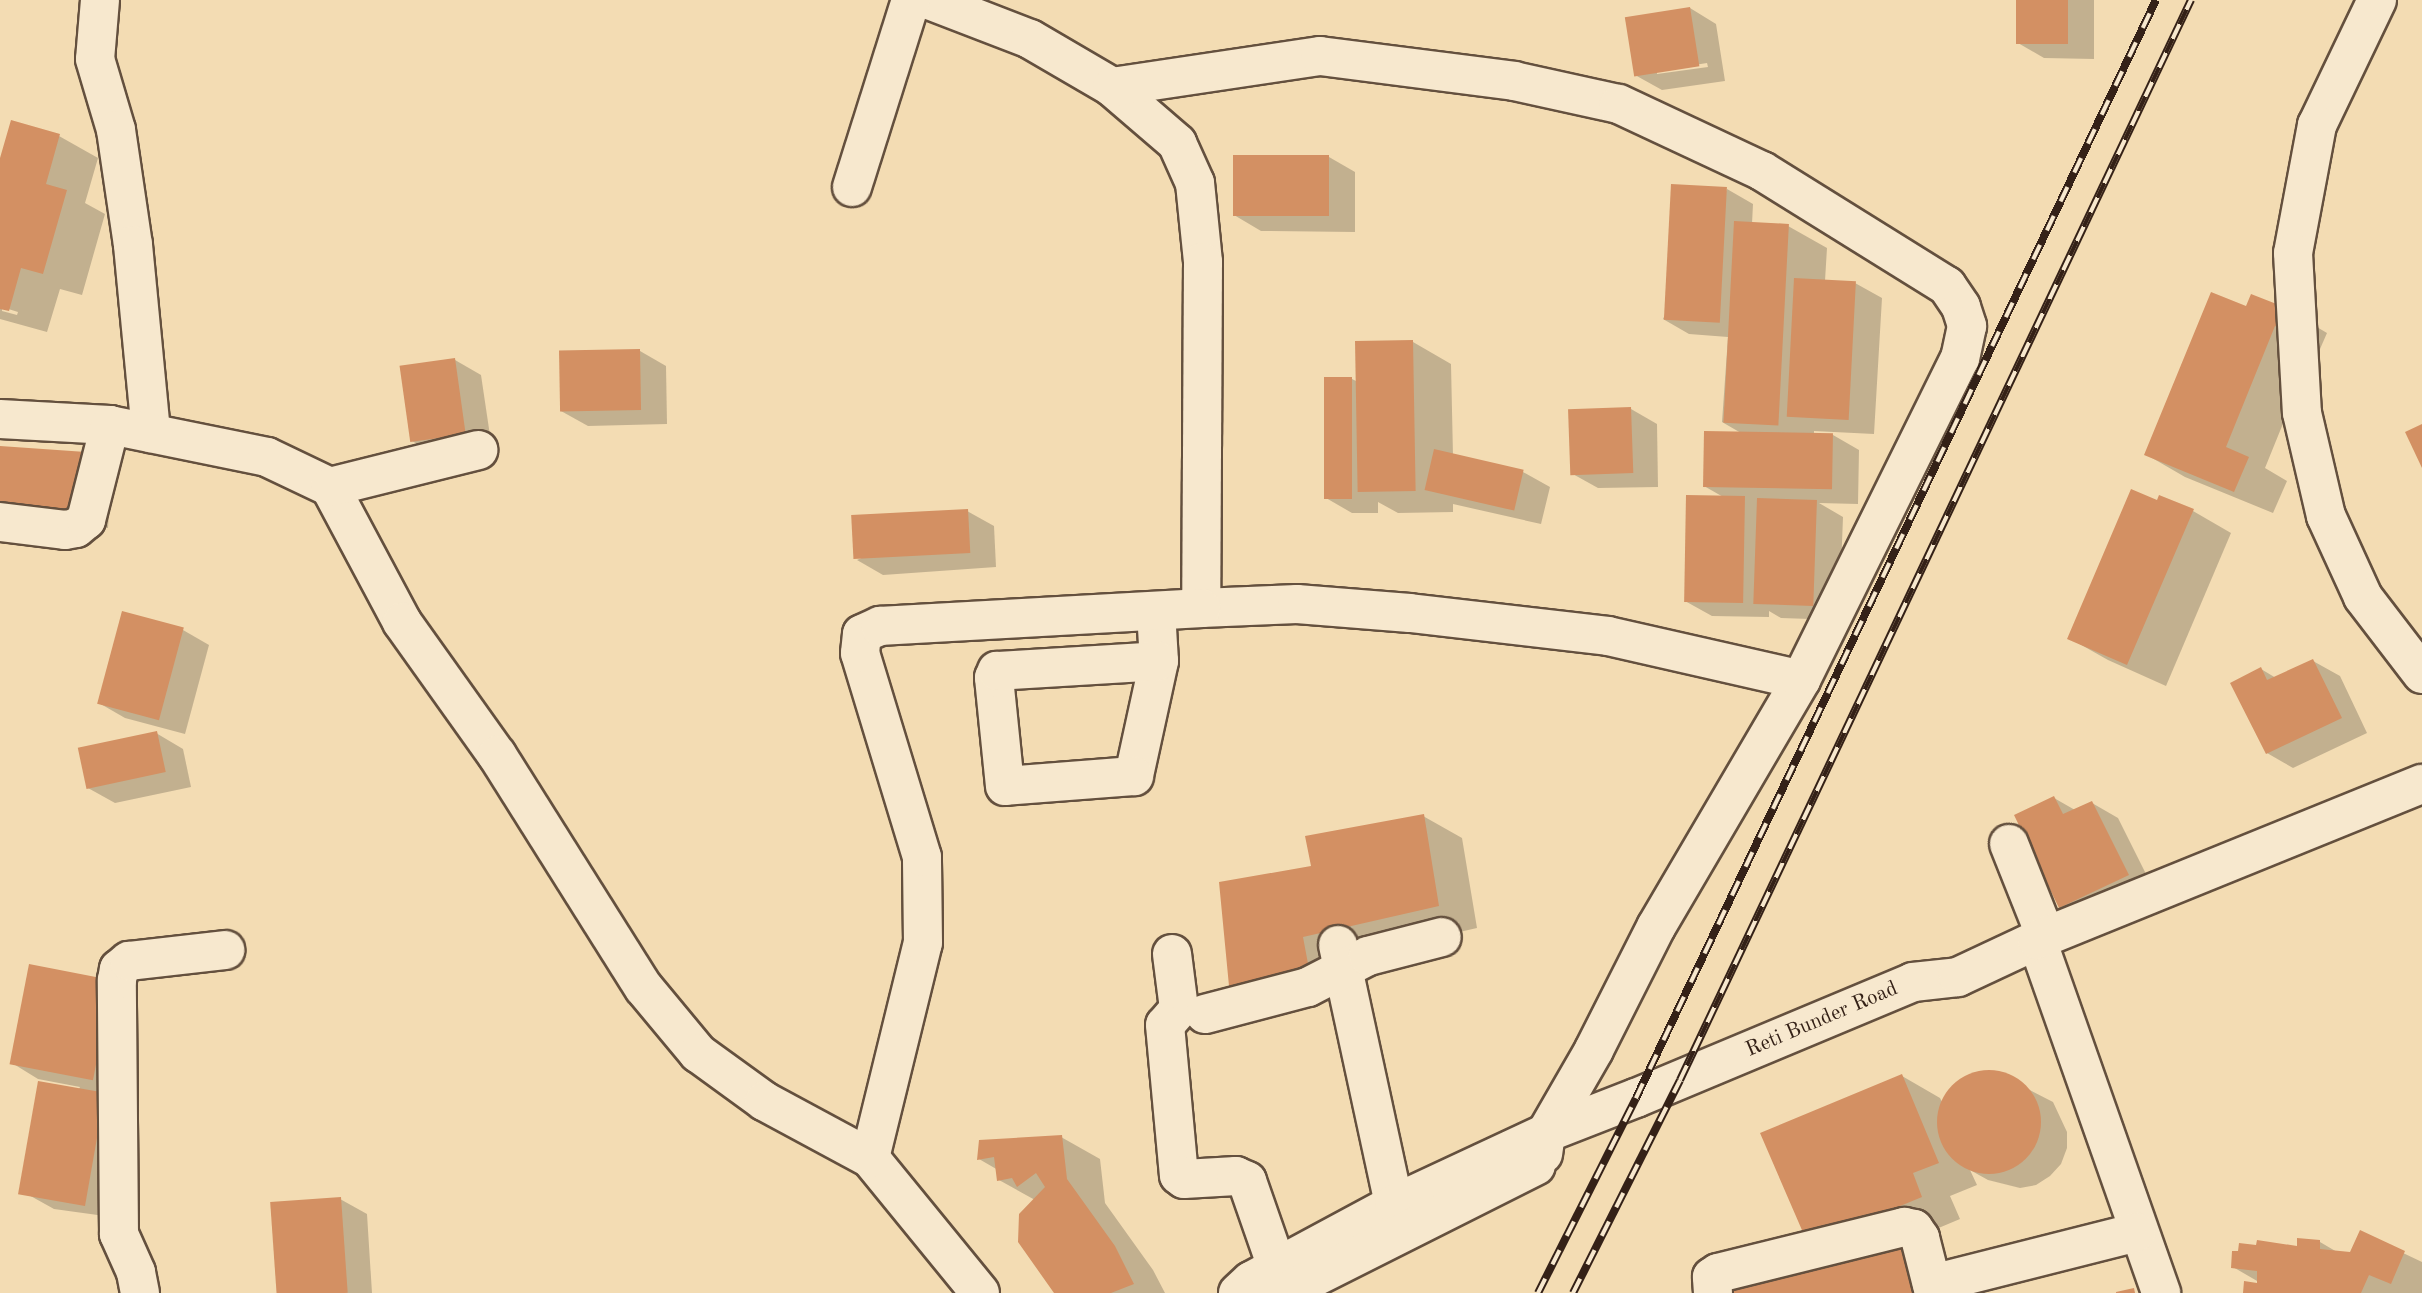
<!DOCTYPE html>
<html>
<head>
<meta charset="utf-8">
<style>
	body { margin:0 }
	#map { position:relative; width:2422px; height:1293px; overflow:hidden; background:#f3dcb3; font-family:"Old Standard TT",serif }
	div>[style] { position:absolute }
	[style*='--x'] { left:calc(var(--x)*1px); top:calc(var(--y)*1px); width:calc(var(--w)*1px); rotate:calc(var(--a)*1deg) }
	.shadow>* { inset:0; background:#0003 }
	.building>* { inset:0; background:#d39063; transform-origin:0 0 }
	.round { border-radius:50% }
	.roads { filter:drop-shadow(2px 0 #64503e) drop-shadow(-2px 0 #64503e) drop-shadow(0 2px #64503e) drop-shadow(0 -2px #64503e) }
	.street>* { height:38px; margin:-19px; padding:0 19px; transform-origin:19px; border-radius:19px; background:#f7e8ce }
	.secondary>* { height:38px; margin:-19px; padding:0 19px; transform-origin:19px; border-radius:19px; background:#f7e8ce }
	.rail>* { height:8px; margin-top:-4px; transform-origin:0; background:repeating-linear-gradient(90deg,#f7e8ce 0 16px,#342117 0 32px); box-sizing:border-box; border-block:2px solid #342117 }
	span { translate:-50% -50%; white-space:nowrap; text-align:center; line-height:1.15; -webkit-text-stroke:6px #f7e8ce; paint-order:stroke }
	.street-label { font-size:21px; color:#342117 }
</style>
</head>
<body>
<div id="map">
	<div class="shadow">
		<div style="clip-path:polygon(2018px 0,2094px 0,2094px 59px,2044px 58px,2018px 43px)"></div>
		<div style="clip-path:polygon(evenodd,1690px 8px,1716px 24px,1725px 81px,1662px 90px,1635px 75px,1690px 8px,1707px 63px,1708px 67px,1657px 74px,1657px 71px,1707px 63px)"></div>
		<div style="clip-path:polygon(evenodd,59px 136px,98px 158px,85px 203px,105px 214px,82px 295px,60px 289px,47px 332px,0 319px,0 164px,59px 136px,2px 307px,18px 312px,17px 315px,2px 311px,2px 307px)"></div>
		<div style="clip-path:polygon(1235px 156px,1329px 157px,1355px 172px,1355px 232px,1261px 231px,1234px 215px)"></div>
		<div style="clip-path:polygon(1727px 189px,1753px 204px,1752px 224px,1788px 226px,1827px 248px,1825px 281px,1855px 283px,1882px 298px,1874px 434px,1814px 431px,1814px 435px,1833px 435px,1859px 450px,1858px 504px,1819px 503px,1843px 517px,1839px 620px,1781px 618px,1769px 611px,1769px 617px,1712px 616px,1685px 601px,1725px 498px,1704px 486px,1741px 433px,1722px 422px,1728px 337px,1689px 334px,1663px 319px)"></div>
		<div style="clip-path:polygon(2288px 310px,2327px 333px,2320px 349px,2314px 347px,2265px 468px,2287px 481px,2273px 513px,2185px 477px,2147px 455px)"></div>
		<div style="clip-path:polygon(1413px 342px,1451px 364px,1453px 456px,1523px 472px,1550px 487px,1541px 524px,1453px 504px,1453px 512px,1398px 513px,1378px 502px,1378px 513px,1352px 513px,1326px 498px,1352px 379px,1358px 382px)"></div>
		<div style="clip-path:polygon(640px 351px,666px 366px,667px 424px,588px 426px,561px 411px)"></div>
		<div style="clip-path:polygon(455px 360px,481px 375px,492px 449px,439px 456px,412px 441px)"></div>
		<div style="clip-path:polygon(1631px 409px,1657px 424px,1658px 487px,1598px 488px,1571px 473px)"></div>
		<div style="clip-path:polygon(0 448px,112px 469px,108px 528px,10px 521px)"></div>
		<div style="clip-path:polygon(2158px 502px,2193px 511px,2231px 533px,2166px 686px,2108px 660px,2069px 638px)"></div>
		<div style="clip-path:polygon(967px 511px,994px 526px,996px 567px,883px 575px,857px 560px)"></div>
		<div style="clip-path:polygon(183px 630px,209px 645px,185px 734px,125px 718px,99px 703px)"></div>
		<div style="clip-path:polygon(2313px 661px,2340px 676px,2367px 733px,2293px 768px,2267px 753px,2261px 669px,2276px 678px)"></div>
		<div style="clip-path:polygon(156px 733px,183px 749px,191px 787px,115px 803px,88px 788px)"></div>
		<div style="clip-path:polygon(2054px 798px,2075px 810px,2092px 803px,2118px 818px,2154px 890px,2087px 922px,2061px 906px)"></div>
		<div style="clip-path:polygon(1423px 816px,1462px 838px,1477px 928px,1341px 959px,1269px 1007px,1231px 985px,1314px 868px)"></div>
		<div style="clip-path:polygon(111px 981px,138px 997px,119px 1094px,98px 1091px,131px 1110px,112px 1217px,54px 1209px,27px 1194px,80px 1087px,38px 1079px,12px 1063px)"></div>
		<div style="clip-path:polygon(1995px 1072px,2053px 1102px,2067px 1132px,2067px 1148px,2061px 1164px,2050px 1176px,2036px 1185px,2020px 1188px,1988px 1180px,1970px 1170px,1977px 1185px,1950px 1196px,1960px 1219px,1910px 1240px,1949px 1263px,1838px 1260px,1902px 1076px,1940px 1098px,1943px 1104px,1962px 1080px,1978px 1073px)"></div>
		<div style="clip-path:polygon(1061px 1137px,1100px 1159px,1105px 1203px,1153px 1270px,1165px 1293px,1056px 1293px,1035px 1200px,999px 1180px,998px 1170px,979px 1159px)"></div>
		<div style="clip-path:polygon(340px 1199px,367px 1214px,372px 1293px,278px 1293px)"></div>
		<div style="clip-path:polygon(2361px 1233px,2422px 1262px,2422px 1293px,2245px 1293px,2264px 1285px,2233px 1267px,2320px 1242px,2337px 1252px,2351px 1254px)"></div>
	</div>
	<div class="building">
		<div style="left:2016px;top:0;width:52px;height:44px"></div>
		<div style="left:1690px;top:7px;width:60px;height:66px;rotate:81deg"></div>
		<div style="clip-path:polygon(11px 120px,60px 134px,46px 184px,67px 190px,43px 274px,21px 268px,9px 311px,0 309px,0 158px)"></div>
		<div style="left:1233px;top:155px;width:96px;height:61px"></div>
		<div style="left:1671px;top:184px;width:56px;height:136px;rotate:3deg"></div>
		<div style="left:1734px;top:221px;width:55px;height:202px;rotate:3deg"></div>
		<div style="left:1794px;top:278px;width:62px;height:139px;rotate:3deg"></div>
		<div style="clip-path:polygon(2211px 292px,2246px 306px,2251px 294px,2289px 309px,2281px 328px,2275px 326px,2226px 447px,2249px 457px,2234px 492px,2144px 455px)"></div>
		<div style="left:1413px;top:340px;width:151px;height:58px;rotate:89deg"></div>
		<div style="left:640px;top:349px;width:61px;height:81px;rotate:89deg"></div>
		<div style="left:455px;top:358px;width:77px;height:56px;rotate:82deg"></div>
		<div style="left:1324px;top:377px;width:28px;height:122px"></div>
		<div style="left:1631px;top:407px;width:66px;height:63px;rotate:88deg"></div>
		<div style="clip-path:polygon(2422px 424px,2422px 468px,2405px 432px)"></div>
		<div style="left:1704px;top:431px;width:129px;height:56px;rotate:1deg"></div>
		<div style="left:0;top:446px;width:86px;height:62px;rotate:4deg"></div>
		<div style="left:1434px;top:449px;width:92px;height:42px;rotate:13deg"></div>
		<div style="clip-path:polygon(2131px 489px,2157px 500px,2159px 495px,2194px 509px,2127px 665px,2067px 639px)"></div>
		<div style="left:1686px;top:495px;width:59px;height:107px;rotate:1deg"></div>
		<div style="left:1757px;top:498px;width:60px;height:106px;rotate:2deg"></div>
		<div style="left:968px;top:509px;width:44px;height:117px;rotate:87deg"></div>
		<div style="left:122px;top:611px;width:64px;height:96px;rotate:15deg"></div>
		<div style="clip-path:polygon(2313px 659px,2342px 718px,2266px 754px,2230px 683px,2261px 667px,2267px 680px)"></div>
		<div style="left:157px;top:731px;width:42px;height:81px;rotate:78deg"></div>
		<div style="clip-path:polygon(2054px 796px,2063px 814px,2092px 801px,2129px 875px,2059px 908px,2014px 815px)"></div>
		<div style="clip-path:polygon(1424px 814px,1439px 906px,1303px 937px,1309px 969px,1229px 986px,1219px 882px,1311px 866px,1305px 836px)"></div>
		<div style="left:29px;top:964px;width:85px;height:102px;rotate:11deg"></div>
		<div class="round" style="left:1937px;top:1070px;width:104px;height:104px"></div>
		<div style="clip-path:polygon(1902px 1074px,1939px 1163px,1913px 1173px,1922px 1197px,1808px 1244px,1760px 1133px)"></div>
		<div style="left:38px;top:1081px;width:68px;height:115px;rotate:10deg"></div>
		<div style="clip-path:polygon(1062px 1135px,1067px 1179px,1115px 1246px,1134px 1284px,1111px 1293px,1054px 1293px,1018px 1242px,1019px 1214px,1045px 1187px,1036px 1173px,1017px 1187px,1012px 1178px,997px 1181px,994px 1157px,977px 1160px,979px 1140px)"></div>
		<div style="left:341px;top:1197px;width:96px;height:71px;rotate:86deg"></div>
		<div style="clip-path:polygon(2360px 1230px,2405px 1251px,2391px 1284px,2369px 1275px,2361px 1293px,2243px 1293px,2244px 1281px,2257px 1283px,2257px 1271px,2231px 1268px,2232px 1251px,2238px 1251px,2239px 1243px,2256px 1245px,2257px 1240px,2297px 1246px,2297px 1238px,2320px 1240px,2320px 1249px,2350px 1252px)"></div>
		<div style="clip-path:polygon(1911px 1238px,1922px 1293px,1721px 1293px,1717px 1281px)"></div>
		<div style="clip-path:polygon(2134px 1288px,2135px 1293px,2116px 1293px,2116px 1292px)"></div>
	</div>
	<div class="roads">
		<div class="street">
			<div style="--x:100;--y:0;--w:59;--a:94.8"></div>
			<div style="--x:95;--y:59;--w:74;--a:73.5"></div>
			<div style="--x:116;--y:130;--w:116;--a:81.6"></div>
			<div style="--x:133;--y:245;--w:189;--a:84.5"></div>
			<div style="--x:929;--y:0;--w:108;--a:21.1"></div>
			<div style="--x:1030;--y:39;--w:95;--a:30.3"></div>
			<div style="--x:1112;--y:87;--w:86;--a:40.7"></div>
			<div style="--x:1177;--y:143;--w:44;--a:65.8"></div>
			<div style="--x:1195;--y:183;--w:79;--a:84.2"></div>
			<div style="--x:1203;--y:262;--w:346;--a:90.3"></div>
			<div style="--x:1201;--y:608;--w:96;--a:-2.4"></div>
			<div style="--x:1297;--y:604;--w:113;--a:4.6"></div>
			<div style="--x:1410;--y:613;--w:199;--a:6.6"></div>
			<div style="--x:1608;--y:636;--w:198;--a:12.8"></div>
			<div style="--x:1801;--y:680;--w:286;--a:120.4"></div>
			<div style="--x:1656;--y:927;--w:138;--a:116.8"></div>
			<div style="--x:1594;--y:1050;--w:96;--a:120"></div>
			<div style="--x:1546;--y:1133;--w:21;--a:98"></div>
			<div style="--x:1112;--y:87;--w:210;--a:-8.5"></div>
			<div style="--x:1320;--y:56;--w:196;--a:7.3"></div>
			<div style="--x:1514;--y:81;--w:107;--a:12.4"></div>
			<div style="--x:1619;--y:104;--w:158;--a:25.1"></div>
			<div style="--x:1762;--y:171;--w:218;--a:31.9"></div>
			<div style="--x:1947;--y:286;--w:25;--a:56"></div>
			<div style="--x:1961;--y:307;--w:20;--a:72"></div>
			<div style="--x:1967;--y:326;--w:33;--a:102"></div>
			<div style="--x:1960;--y:358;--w:359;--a:116.3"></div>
			<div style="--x:852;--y:187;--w:196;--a:-72.5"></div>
			<div style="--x:0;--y:419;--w:110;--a:3.1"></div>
			<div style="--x:110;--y:425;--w:160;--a:11.5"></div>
			<div style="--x:267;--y:457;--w:70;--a:25.5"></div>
			<div style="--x:330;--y:487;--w:153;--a:61.9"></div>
			<div style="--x:402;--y:622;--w:163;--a:54.5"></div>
			<div style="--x:497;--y:755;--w:275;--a:57.8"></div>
			<div style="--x:644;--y:988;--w:85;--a:50.3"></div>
			<div style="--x:698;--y:1053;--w:82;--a:36"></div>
			<div style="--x:764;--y:1101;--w:120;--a:28.3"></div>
			<div style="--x:870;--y:1158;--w:174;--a:50.8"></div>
			<div style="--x:330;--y:487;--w:153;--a:-14"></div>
			<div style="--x:0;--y:522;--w:65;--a:7"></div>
			<div style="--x:65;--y:530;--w:11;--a:-10"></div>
			<div style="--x:76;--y:528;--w:13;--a:-39"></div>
			<div style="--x:86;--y:520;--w:98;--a:-75.8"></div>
			<div style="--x:1156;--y:611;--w:50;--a:86.6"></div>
			<div style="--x:1159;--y:661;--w:118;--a:102.3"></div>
			<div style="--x:1134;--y:776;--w:129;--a:175.6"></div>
			<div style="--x:1005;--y:786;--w:109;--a:-95.8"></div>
			<div style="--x:994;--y:678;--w:8;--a:-67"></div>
			<div style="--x:997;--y:671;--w:162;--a:-3.5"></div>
			<div style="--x:2009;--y:844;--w:100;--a:68.3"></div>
			<div style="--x:2037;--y:940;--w:374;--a:70.6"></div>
			<div style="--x:1338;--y:945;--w:265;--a:77.8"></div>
			<div style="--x:1172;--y:954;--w:55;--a:82.7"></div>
			<div style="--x:1179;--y:1009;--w:21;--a:131"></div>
			<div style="--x:1165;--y:1025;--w:151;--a:84.7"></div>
			<div style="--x:1179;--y:1175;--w:6;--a:39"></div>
			<div style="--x:1184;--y:1179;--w:52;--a:-3.3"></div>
			<div style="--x:1236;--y:1176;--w:12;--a:24"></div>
			<div style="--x:1247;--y:1181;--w:91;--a:70.8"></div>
			<div style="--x:1205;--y:1014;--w:106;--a:-14.7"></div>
			<div style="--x:1308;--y:987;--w:68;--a:-27.3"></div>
			<div style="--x:1368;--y:956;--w:76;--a:-14.4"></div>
			<div style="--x:870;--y:1158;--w:221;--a:-76.2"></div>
			<div style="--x:923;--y:943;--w:86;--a:-90.7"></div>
			<div style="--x:922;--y:857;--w:213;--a:-106.9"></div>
			<div style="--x:860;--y:653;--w:19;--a:-84"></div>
			<div style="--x:862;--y:634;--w:20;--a:-24"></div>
			<div style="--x:880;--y:626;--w:322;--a:-3.2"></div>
			<div style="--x:1932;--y:1284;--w:211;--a:-14.2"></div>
			<div style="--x:140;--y:1293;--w:21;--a:-101"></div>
			<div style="--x:136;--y:1272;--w:42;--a:-114.1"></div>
			<div style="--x:119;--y:1234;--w:254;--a:-90.5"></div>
			<div style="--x:117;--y:980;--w:11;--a:-80"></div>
			<div style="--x:119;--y:969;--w:13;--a:-39"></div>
			<div style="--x:129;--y:961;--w:97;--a:-6.5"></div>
			<div style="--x:1713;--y:1293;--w:16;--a:-94"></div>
			<div style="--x:1712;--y:1277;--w:7;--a:-34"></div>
			<div style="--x:1718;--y:1273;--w:192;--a:-13.9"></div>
			<div style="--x:1904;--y:1227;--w:10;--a:11"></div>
			<div style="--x:1914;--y:1229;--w:11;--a:56"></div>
			<div style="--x:1920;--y:1238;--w:57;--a:75.7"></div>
		</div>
		<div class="secondary">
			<div style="--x:2377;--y:0;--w:139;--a:115.6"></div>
			<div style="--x:2317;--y:125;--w:130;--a:100.6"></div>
			<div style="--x:2293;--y:253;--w:160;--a:86.8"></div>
			<div style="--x:2302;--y:413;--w:106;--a:76.9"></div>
			<div style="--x:2326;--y:516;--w:89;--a:65.4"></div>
			<div style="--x:2363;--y:597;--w:97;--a:52.5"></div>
			<div style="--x:1238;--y:1293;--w:18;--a:-43"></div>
			<div style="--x:1251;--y:1281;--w:162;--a:-28.3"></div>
			<div style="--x:1394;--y:1204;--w:168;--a:-25"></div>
			<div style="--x:1546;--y:1133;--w:97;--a:-21.3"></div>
			<div style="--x:1636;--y:1098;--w:300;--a:-22.7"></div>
			<div style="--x:1913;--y:982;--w:45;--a:-6.3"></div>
			<div style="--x:1958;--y:977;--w:87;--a:-25.1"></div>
			<div style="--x:2037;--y:940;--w:415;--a:-22.1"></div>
			<div style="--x:1283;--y:1293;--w:283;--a:-26.7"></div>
		</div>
	</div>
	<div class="rail">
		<div style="--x:1538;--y:1293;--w:218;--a:-63.3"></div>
		<div style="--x:1636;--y:1098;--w:1215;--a:-64.66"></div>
		<div style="--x:1573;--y:1293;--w:238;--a:-63.3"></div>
		<div style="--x:1680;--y:1080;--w:1195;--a:-64.68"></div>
	</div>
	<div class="street-label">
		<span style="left:1822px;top:1020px;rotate:-23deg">Reti Bunder Road</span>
	</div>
</div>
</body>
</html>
